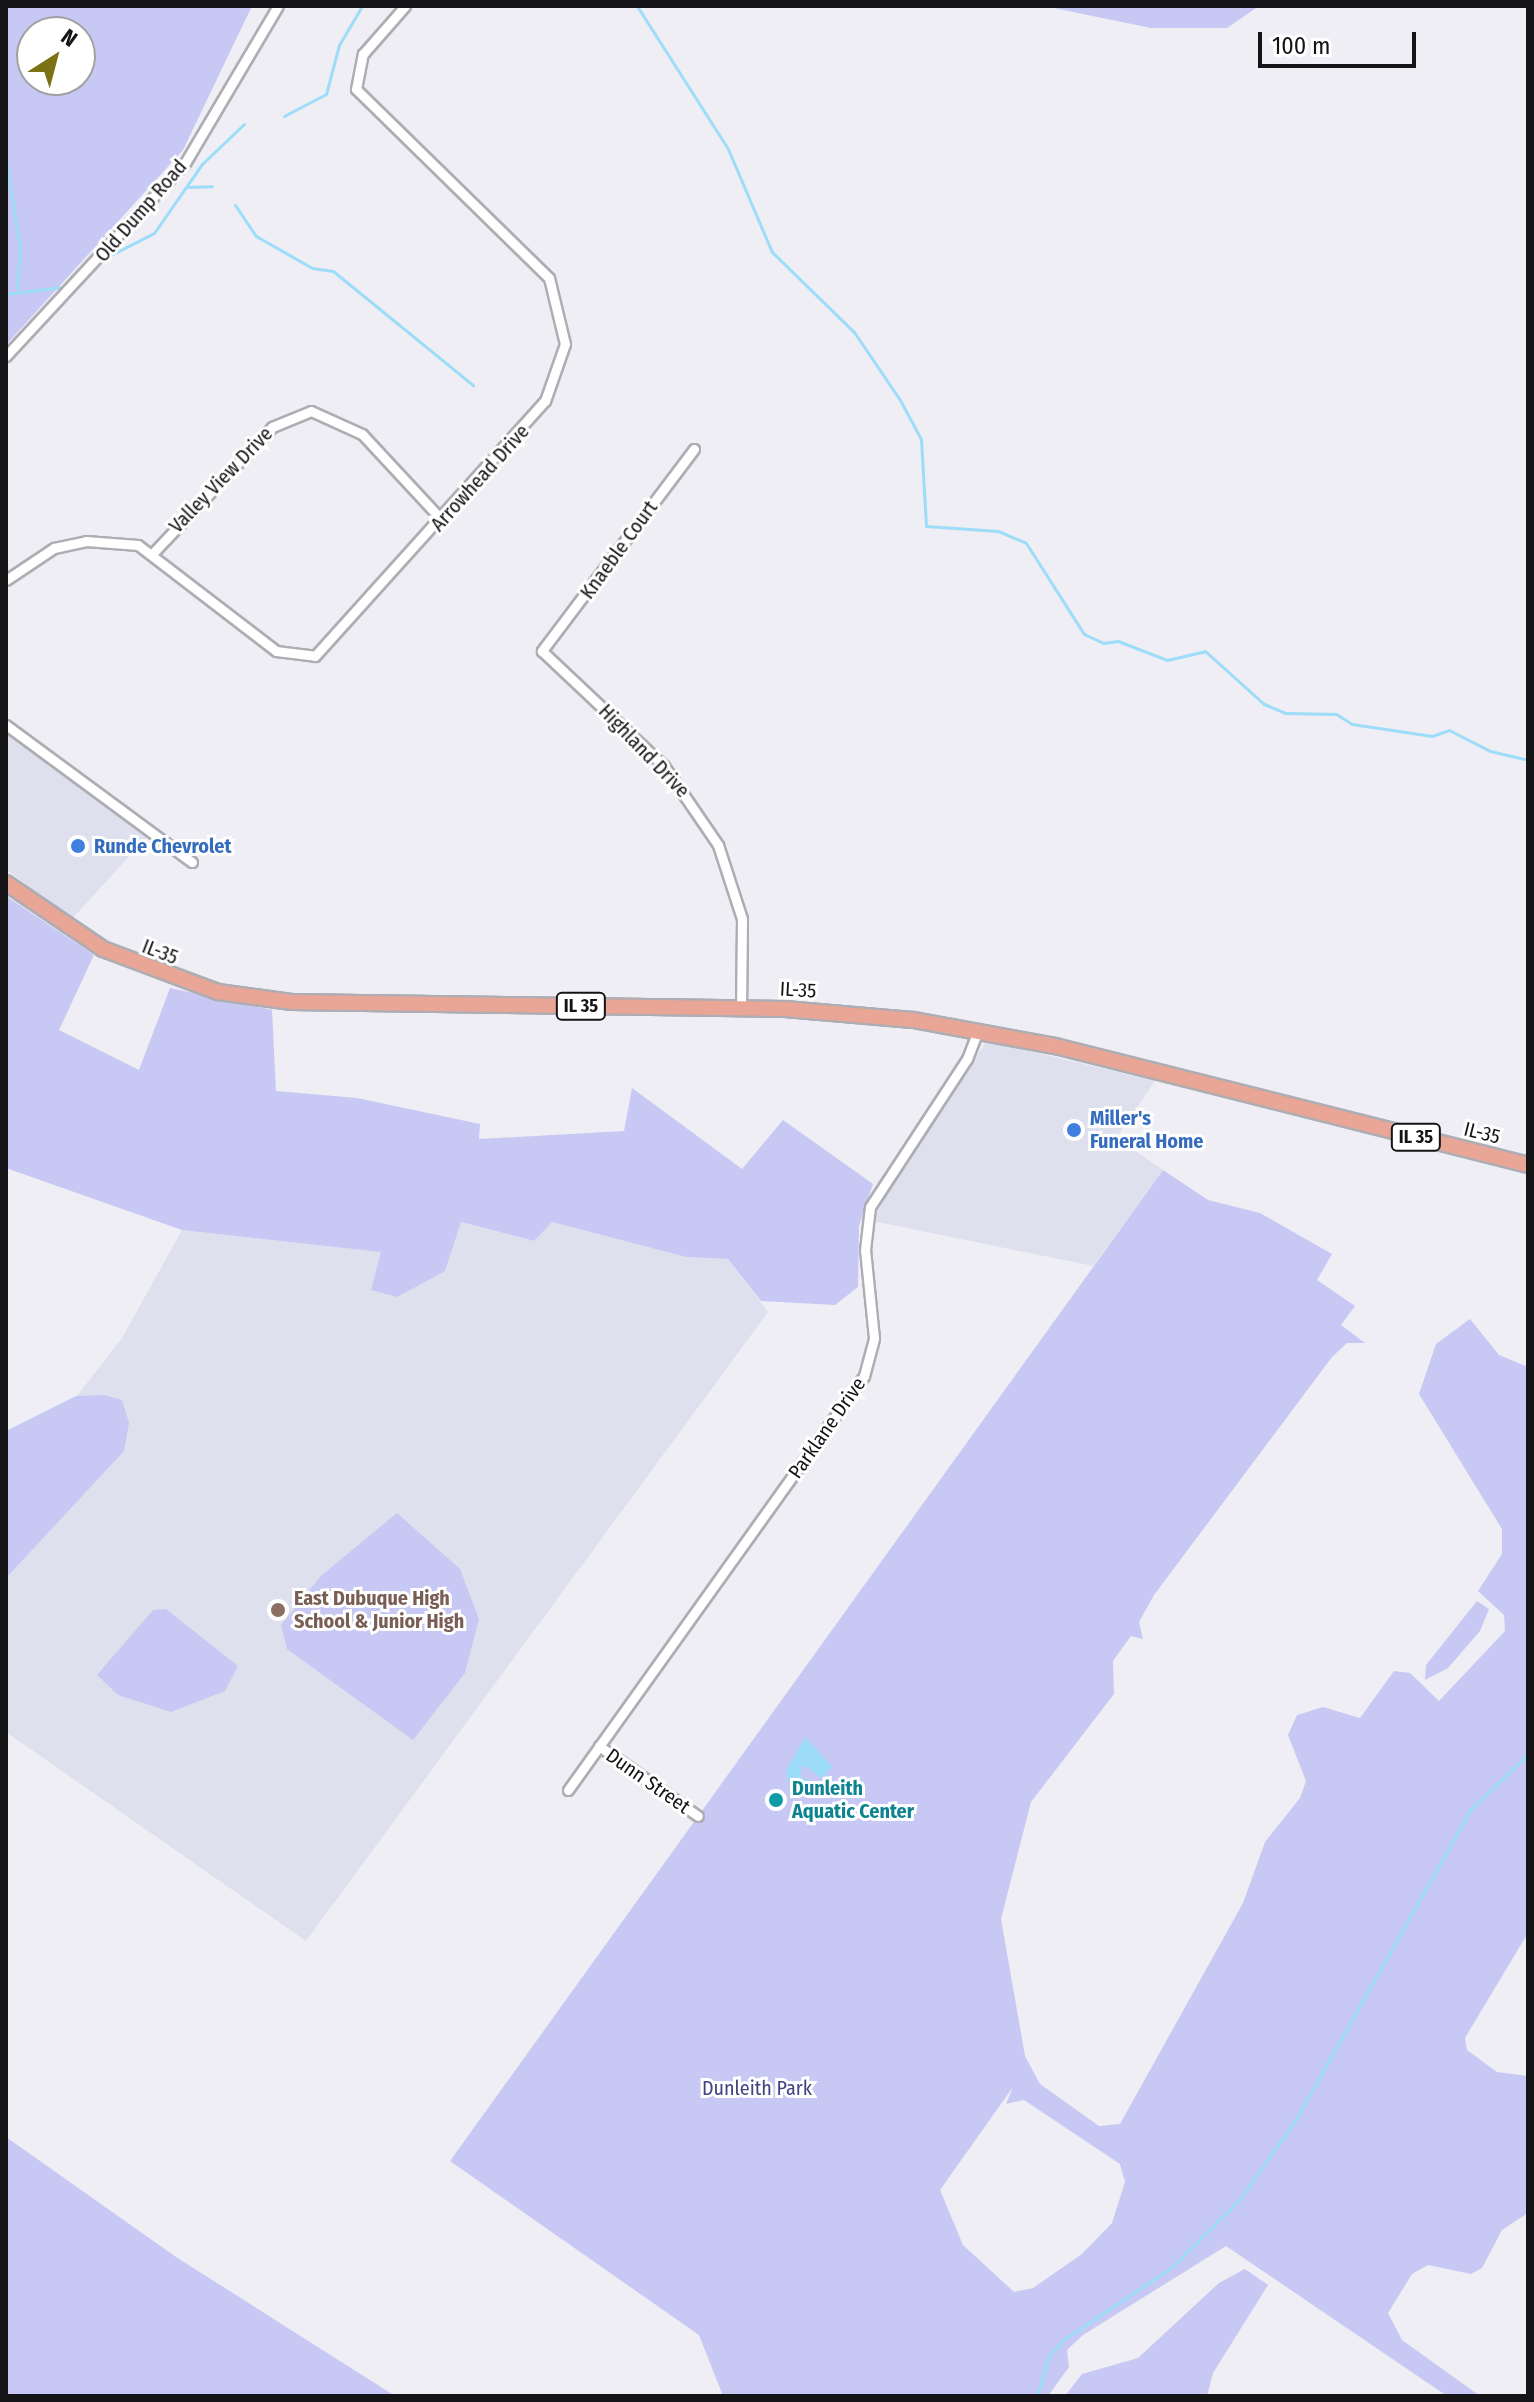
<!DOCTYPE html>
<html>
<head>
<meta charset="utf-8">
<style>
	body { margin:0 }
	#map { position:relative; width:1534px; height:2402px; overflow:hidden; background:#eeeef4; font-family:"Fira Sans Condensed",sans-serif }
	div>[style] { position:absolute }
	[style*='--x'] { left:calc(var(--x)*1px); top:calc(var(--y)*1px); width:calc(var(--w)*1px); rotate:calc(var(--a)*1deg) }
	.built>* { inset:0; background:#dfe0ed }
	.green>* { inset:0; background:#c7c8f3 }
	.water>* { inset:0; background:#9dddf9 }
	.stream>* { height:3px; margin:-1.5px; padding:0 1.5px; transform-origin:1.5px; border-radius:1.5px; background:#9dddf9 }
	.roads { filter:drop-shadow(2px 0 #adadb3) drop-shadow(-2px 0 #adadb3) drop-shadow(0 2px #adadb3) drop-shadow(0 -2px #adadb3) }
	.street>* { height:9px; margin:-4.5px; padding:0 4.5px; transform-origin:4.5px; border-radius:4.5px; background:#fff }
	.primary>* { height:14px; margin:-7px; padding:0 7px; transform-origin:7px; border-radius:7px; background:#e9a697 }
	.dots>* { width:22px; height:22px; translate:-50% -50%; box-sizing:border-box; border:4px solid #fff; border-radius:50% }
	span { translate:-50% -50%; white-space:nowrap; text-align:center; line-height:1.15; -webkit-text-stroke:6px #fff; paint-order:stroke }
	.shield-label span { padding:2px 6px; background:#fff; border:2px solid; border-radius:6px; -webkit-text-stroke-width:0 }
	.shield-label { font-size:18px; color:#141416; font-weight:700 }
	.street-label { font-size:20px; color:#141416 }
	.shop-label { font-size:20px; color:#366cbe; font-weight:700 }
	.left { translate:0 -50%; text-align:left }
	.education-label { font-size:20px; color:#785e54; font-weight:700 }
	.culture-label { font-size:20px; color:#0d838f; font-weight:700 }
	.park-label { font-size:20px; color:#464283 }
	.frame { position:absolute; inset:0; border:8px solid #141416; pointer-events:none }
	.north { position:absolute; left:16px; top:16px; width:80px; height:80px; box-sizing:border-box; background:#fff; border:2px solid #a1a1a2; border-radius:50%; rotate:36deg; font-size:22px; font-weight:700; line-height:32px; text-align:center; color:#141416 }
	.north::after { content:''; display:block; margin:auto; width:28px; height:36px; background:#7c7213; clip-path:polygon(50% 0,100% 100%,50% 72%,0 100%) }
	.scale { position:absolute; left:1258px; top:32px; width:158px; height:36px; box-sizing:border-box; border:4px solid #141416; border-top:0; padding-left:10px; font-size:24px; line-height:28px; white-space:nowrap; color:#141416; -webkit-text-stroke:6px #fff; paint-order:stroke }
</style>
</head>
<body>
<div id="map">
	<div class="built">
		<div style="clip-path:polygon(6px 718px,156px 827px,71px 920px,6px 869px)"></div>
		<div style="clip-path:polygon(987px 1041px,1155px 1081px,1116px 1138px,1163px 1170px,1093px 1266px,873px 1221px,906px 1155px)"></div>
		<div style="clip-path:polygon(460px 1222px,533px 1241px,552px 1222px,686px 1257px,728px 1259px,768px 1312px,306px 1941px,6px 1732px,6px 1487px,122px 1338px,182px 1230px,382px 1252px,445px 1271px)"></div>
	</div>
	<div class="green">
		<div style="clip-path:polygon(evenodd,6px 6px,252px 6px,183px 150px,6px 345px,6px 6px,32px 32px,80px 32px,80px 80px,32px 80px,32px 32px)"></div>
		<div style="clip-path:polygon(1044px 6px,1259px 6px,1227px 28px,1151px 28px)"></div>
		<div style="clip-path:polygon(6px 896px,94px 955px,59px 1030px,139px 1070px,170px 988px,272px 1010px,276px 1091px,357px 1098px,480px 1124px,479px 1139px,624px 1131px,632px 1088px,742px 1169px,783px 1120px,873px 1184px,859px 1226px,858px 1287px,835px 1305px,761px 1301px,728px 1259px,686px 1257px,552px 1222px,534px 1241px,461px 1222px,445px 1271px,397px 1297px,371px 1290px,381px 1252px,182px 1230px,6px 1168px)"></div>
		<div style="clip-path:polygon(evenodd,1163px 1170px,1208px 1200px,1260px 1213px,1332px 1254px,1317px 1280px,1355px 1306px,1341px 1325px,1365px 1343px,1347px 1343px,1332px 1357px,1154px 1595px,1139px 1622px,1143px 1639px,1131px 1636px,1113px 1661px,1114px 1694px,1031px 1802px,1001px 1919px,1025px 2056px,1040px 2084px,1099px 2126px,1120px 2124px,1243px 1903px,1265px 1842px,1300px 1798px,1306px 1781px,1288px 1735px,1297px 1715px,1323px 1707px,1360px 1718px,1394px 1671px,1410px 1673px,1439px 1701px,1505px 1631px,1504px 1615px,1478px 1591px,1502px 1554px,1502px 1529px,1419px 1394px,1436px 1344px,1470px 1319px,1499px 1355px,1528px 1367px,1528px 1933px,1465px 2038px,1467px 2050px,1497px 2072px,1528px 2076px,1528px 2213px,1502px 2230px,1482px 2268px,1471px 2274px,1428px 2265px,1412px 2274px,1388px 2313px,1402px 2340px,1480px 2396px,1447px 2396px,1226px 2246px,1083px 2335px,1067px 2350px,1069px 2367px,1048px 2396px,723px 2396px,699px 2335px,450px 2161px,1163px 1170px,1013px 2087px,1006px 2104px,1024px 2100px,1120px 2164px,1125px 2182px,1112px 2223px,1082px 2254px,1033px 2288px,1014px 2292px,963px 2245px,940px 2190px,1013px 2087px)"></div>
		<div style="clip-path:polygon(104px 1395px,122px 1400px,129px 1423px,124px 1451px,6px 1578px,6px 1431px,76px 1396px)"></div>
		<div style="clip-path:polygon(397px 1513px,460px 1569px,479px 1619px,465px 1673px,413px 1740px,287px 1649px,281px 1625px,322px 1575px)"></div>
		<div style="clip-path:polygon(1477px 1601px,1489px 1609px,1480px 1631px,1448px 1668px,1425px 1680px,1426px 1665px)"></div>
		<div style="clip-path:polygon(166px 1609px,238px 1666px,225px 1691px,171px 1712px,118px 1695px,97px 1675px,153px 1610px)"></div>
		<div style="clip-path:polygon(6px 2137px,176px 2257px,395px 2396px,6px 2396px)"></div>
		<div style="clip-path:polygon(1245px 2269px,1268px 2285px,1213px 2373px,1207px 2396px,1065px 2396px,1082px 2374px,1138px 2358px,1219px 2283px)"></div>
	</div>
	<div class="water">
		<div style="clip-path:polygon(805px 1737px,832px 1766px,823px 1779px,803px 1765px,800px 1777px,820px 1784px,803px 1793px,790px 1787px,786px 1771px)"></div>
	</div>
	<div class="stream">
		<div style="--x:637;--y:6;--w:169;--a:57.5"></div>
		<div style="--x:728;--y:149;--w:112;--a:66.9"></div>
		<div style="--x:772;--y:252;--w:115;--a:44.3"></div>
		<div style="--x:854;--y:332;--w:82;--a:55.9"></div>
		<div style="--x:900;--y:400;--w:44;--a:61.7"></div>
		<div style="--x:921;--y:439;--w:87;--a:86.7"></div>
		<div style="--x:926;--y:526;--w:72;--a:4"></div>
		<div style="--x:998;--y:531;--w:30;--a:23"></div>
		<div style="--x:1026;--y:543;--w:108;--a:57.5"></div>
		<div style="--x:1084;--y:634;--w:21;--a:25"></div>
		<div style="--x:1103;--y:643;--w:15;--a:-8"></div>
		<div style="--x:1118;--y:641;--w:53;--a:21.2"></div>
		<div style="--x:1167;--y:660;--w:39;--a:-13"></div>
		<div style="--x:1205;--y:651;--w:79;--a:41.9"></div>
		<div style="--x:1264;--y:704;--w:23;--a:23"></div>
		<div style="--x:1285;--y:713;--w:51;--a:1.1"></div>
		<div style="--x:1336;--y:714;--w:19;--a:32"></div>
		<div style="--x:1352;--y:724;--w:81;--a:8.5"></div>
		<div style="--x:1432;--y:736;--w:18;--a:-19"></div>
		<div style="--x:1449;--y:730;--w:46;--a:27.1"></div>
		<div style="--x:1490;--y:751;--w:39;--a:13"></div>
		<div style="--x:284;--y:116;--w:47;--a:-27.6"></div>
		<div style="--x:326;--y:94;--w:51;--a:-75.1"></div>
		<div style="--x:339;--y:45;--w:45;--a:-59.5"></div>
		<div style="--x:6;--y:159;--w:91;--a:81.2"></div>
		<div style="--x:20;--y:249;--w:40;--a:94.3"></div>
		<div style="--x:188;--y:187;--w:24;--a:-2"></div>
		<div style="--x:235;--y:205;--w:37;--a:56"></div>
		<div style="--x:256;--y:236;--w:64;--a:29.7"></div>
		<div style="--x:312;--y:268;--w:21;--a:8"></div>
		<div style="--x:333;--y:271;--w:181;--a:39.2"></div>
		<div style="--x:99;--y:261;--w:62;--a:-27"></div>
		<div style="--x:154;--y:233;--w:84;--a:-55.2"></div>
		<div style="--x:202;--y:164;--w:58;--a:-43.6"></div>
		<div style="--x:6;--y:294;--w:57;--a:-7"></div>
		<div style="--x:1037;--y:2396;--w:42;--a:-73.3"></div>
		<div style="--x:1049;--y:2356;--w:21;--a:-49"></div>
		<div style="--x:1063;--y:2340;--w:131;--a:-33.8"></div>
		<div style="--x:1172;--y:2267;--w:96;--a:-45"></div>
		<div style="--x:1240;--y:2199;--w:98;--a:-55"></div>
		<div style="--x:1296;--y:2119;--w:355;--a:-60.6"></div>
		<div style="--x:1470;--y:1810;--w:81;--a:-44"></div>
	</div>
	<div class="roads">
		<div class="street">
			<div style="--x:6;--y:356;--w:263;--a:-47.2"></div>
			<div style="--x:185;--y:163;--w:182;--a:-59.4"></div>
			<div style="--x:694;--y:449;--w:253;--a:127"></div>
			<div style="--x:542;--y:651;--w:168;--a:43.3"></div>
			<div style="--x:664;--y:766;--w:96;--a:55.6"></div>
			<div style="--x:718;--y:845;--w:78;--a:72"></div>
			<div style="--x:742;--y:919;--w:89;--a:90.6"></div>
			<div style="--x:153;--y:553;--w:173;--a:-46.6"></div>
			<div style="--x:272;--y:427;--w:42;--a:-22.3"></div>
			<div style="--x:311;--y:411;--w:56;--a:24.3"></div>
			<div style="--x:362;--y:434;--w:117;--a:47.1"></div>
			<div style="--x:6;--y:580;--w:58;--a:-33.7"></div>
			<div style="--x:54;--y:548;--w:33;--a:-12"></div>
			<div style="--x:86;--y:541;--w:52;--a:4.4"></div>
			<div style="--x:138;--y:545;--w:174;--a:37.5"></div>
			<div style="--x:276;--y:651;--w:39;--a:7"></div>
			<div style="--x:315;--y:656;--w:343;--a:-48"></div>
			<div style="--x:545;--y:401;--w:60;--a:-70.7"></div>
			<div style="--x:565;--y:344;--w:68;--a:-103.6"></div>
			<div style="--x:549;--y:278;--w:270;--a:-135.6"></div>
			<div style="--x:356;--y:89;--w:36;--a:-79"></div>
			<div style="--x:363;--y:54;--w:64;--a:-48.8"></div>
			<div style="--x:6;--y:725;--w:231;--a:36.4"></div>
			<div style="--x:599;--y:1746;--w:121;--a:35.3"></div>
			<div style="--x:568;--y:1790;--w:509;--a:-54.44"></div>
			<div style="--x:864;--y:1376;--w:39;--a:-75"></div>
			<div style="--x:874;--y:1338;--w:88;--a:-95.8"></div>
			<div style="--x:865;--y:1250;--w:43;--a:-83.4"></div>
			<div style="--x:870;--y:1207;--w:177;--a:-56.8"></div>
			<div style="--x:967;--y:1059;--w:31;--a:-69"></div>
		</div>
		<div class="primary">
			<div style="--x:6;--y:883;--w:117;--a:34.2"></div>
			<div style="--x:103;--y:949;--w:123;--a:20.5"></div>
			<div style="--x:218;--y:992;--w:74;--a:7.8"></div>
			<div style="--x:291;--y:1002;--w:494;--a:0.8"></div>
			<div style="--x:785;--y:1009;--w:128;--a:4.9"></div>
			<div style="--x:913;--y:1020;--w:144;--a:10.4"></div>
			<div style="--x:1055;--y:1046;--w:488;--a:14.1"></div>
		</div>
	</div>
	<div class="dots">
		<div style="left:78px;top:846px;background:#3f7fe0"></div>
		<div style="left:1074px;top:1130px;background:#3f7fe0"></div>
		<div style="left:278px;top:1610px;background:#8d6e63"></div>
		<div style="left:776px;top:1800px;background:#0f9aa8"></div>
	</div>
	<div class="shield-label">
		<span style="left:581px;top:1006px">IL 35</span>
		<span style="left:1416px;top:1137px">IL 35</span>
	</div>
	<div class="street-label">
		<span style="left:141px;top:211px;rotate:-49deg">Old Dump Road</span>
		<span style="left:480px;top:478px;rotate:-48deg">Arrowhead Drive</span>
		<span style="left:221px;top:480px;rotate:-46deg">Valley View Drive</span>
		<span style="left:619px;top:550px;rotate:-54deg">Knaeble Court</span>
		<span style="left:644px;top:751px;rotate:46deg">Highland Drive</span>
		<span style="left:160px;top:952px;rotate:21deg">IL-35</span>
		<span style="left:798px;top:990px;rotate:3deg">IL-35</span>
		<span style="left:1482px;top:1133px;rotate:14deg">IL-35</span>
		<span style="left:827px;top:1428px;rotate:-55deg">Parklane Drive</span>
		<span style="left:648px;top:1781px;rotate:35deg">Dunn Street</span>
	</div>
	<div class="shop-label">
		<span class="left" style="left:94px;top:846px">Runde Chevrolet</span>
		<span class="left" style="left:1090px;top:1130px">Miller's<br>Funeral Home</span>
	</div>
	<div class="education-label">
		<span class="left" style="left:294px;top:1610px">East Dubuque High<br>School &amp; Junior High</span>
	</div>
	<div class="culture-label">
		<span class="left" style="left:792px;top:1800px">Dunleith<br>Aquatic Center</span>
	</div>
	<div class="park-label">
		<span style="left:757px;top:2088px">Dunleith Park</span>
	</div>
	<div class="frame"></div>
	<div class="north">N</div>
	<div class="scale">100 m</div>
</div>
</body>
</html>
